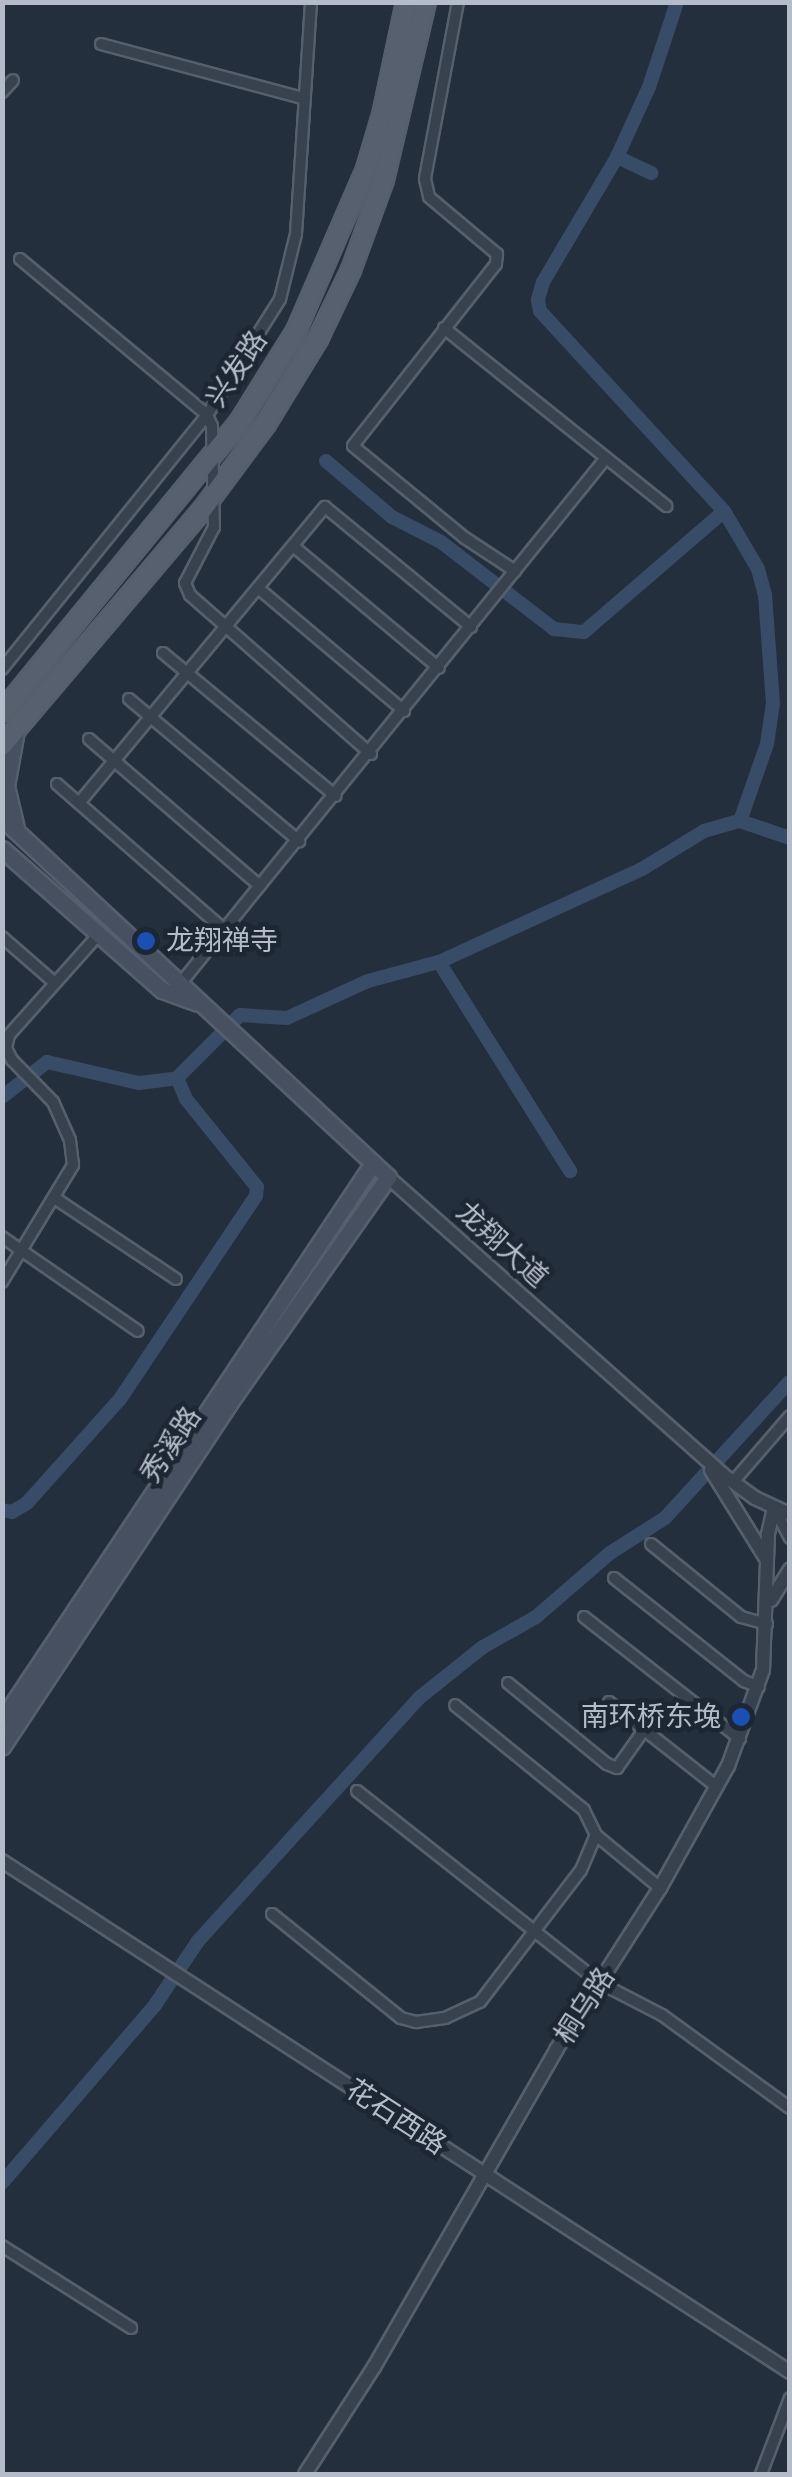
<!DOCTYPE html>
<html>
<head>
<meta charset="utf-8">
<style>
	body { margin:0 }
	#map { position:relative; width:792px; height:2477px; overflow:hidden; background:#242f3e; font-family:Karla,"Noto Sans SC",sans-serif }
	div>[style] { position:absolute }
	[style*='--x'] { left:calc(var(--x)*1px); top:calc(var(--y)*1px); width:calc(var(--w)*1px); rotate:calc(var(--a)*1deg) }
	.canal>* { height:14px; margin:-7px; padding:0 7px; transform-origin:7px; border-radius:7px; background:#394c67 }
	.roads { filter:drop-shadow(2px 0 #565f6c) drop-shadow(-2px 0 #565f6c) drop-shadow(0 2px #565f6c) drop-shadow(0 -2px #565f6c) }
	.minor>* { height:10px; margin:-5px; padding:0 5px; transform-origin:5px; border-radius:5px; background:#38414e }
	.tertiary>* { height:12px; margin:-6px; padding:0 6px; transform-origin:6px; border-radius:6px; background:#38414e }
	.secondary>* { height:15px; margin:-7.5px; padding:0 7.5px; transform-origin:7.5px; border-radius:7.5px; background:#465061 }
	.primary>* { height:18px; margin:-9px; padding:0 9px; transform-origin:9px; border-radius:9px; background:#56606e }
	.dots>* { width:28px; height:28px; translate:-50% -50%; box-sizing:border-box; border:5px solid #1d2633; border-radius:50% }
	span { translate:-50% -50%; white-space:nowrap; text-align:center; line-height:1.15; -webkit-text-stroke:9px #1d2633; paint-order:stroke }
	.street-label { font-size:28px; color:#b4bcc9 }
	.poi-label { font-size:28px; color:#b4bcc9 }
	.left { translate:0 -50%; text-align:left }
	.right { translate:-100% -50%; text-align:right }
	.frame { position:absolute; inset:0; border:5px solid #b4bcc9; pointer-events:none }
</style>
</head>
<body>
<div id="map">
	<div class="canal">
		<div style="--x:677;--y:2;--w:89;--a:108.2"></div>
		<div style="--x:649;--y:87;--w:77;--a:114.6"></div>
		<div style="--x:617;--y:157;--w:145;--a:120.6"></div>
		<div style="--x:543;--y:282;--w:19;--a:106"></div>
		<div style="--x:538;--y:300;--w:11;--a:80"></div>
		<div style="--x:540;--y:311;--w:272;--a:47.4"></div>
		<div style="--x:724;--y:511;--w:67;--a:59.6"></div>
		<div style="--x:758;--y:569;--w:27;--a:75"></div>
		<div style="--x:765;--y:595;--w:108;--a:85.8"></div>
		<div style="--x:773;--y:703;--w:41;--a:98.3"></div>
		<div style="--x:767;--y:744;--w:82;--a:109.3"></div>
		<div style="--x:617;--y:157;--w:38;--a:25"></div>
		<div style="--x:326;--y:461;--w:87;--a:40.3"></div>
		<div style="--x:392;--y:517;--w:55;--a:27"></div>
		<div style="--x:441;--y:542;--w:143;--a:37.6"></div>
		<div style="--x:554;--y:629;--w:30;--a:6"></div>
		<div style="--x:584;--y:632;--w:185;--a:-40.8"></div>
		<div style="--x:439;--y:962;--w:247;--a:57.9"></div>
		<div style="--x:2;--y:1097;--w:57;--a:-37.9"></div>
		<div style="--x:47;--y:1062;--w:94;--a:12.9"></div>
		<div style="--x:139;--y:1083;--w:38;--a:-7"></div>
		<div style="--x:177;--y:1078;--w:89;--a:-45"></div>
		<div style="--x:240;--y:1015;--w:47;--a:3.7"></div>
		<div style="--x:287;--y:1018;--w:89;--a:-24.6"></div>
		<div style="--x:368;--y:981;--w:73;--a:-15"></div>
		<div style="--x:439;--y:962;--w:223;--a:-24.6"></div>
		<div style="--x:642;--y:869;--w:73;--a:-31.5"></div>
		<div style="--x:704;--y:831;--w:37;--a:-16"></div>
		<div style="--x:740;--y:821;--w:53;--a:18.8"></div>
		<div style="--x:2;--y:1510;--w:10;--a:11"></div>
		<div style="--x:12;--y:1512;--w:17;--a:-31"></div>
		<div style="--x:27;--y:1503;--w:140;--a:-48.2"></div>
		<div style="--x:120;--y:1399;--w:244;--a:-56.2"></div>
		<div style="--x:256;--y:1196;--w:9;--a:-84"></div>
		<div style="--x:257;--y:1187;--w:113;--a:-128.9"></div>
		<div style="--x:186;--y:1099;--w:23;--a:-113"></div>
		<div style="--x:2;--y:2183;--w:235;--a:-49.3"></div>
		<div style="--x:155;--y:2005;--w:77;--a:-56.1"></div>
		<div style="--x:198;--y:1941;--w:328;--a:-47.7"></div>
		<div style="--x:419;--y:1698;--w:82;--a:-38.6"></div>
		<div style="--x:483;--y:1647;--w:61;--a:-29.5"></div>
		<div style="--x:536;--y:1617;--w:98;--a:-40.9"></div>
		<div style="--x:610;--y:1553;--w:65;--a:-32.5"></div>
		<div style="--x:665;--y:1518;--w:185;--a:-47.6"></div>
	</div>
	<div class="roads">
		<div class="minor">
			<div style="--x:458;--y:2;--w:180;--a:100.6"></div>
			<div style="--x:425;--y:179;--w:18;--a:77"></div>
			<div style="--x:429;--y:197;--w:89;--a:40"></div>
			<div style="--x:497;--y:254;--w:10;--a:96"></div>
			<div style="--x:496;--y:264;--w:231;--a:128.2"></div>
			<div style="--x:353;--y:446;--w:145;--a:39.4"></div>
			<div style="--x:465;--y:538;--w:60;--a:33.4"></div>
			<div style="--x:101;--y:44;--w:209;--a:15"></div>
			<div style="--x:2;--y:92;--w:16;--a:-47"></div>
			<div style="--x:20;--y:259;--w:244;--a:39.8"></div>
			<div style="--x:207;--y:415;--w:12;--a:66"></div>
			<div style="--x:212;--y:426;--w:101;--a:88.9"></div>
			<div style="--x:214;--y:527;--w:63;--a:117.4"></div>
			<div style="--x:185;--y:583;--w:13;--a:67"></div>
			<div style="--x:190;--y:595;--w:241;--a:41.3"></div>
			<div style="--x:444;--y:328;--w:285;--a:38.7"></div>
			<div style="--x:293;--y:546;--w:190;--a:39.9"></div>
			<div style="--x:258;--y:588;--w:191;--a:40.1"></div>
			<div style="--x:163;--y:653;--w:224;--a:39.6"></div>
			<div style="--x:2;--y:669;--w:326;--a:-51.1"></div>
			<div style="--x:207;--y:415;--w:137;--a:-57.8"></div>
			<div style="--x:280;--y:299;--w:67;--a:-76.2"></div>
			<div style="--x:296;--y:234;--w:232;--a:-86.3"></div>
			<div style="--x:129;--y:699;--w:222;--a:39.9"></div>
			<div style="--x:89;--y:739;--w:225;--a:40.7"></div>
			<div style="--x:57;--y:784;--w:220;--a:41.1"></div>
			<div style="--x:79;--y:803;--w:385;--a:-50.3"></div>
			<div style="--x:325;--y:507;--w:189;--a:39.4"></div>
			<div style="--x:2;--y:937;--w:70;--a:41"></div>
			<div style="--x:176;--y:989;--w:683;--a:-51"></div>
			<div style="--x:56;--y:1199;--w:144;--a:33.7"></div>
			<div style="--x:2;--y:1237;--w:165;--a:34.7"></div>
			<div style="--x:2;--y:1282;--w:137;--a:-58.7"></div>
			<div style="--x:73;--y:1165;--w:25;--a:-97"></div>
			<div style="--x:70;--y:1140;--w:42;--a:-114.1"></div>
			<div style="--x:53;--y:1102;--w:59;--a:-134.3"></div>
			<div style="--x:12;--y:1060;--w:13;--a:-117"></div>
			<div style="--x:6;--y:1048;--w:13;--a:-77"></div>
			<div style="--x:9;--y:1035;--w:135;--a:-48.3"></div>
			<div style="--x:733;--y:1482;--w:87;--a:-49.2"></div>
			<div style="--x:774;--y:1508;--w:34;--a:62"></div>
			<div style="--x:651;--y:1544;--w:116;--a:39"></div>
			<div style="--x:741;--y:1617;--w:27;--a:15"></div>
			<div style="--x:614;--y:1578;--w:166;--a:38.4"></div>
			<div style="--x:744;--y:1681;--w:16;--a:22"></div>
			<div style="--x:584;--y:1617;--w:198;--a:38"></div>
			<div style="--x:508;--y:1683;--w:128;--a:39.3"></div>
			<div style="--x:607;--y:1764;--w:11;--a:22"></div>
			<div style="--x:617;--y:1768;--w:47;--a:-54.6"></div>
			<div style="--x:609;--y:1702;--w:137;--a:38.2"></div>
			<div style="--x:357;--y:1791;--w:310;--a:38.3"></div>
			<div style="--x:600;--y:1983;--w:70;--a:27.3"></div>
			<div style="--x:662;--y:2015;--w:158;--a:36"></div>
			<div style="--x:596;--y:1835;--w:83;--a:39.6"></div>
			<div style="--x:272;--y:1914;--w:166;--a:38.9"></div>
			<div style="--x:401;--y:2018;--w:16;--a:15"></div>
			<div style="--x:416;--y:2022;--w:29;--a:-8"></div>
			<div style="--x:445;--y:2018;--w:38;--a:-25"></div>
			<div style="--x:480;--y:2002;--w:166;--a:-52.6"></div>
			<div style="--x:581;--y:1870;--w:38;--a:-67"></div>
			<div style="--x:596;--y:1835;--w:28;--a:-116"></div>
			<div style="--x:584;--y:1810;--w:166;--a:-140.9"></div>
			<div style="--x:2;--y:2246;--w:153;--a:32.4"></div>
			<div style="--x:761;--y:2474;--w:81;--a:-69.1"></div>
		</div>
		<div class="tertiary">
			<div style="--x:388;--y:1177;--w:447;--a:41.6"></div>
			<div style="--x:722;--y:1474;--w:41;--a:36"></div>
			<div style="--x:755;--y:1498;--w:38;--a:25"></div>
			<div style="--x:711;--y:1470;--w:106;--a:58.1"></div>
			<div style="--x:771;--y:1600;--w:36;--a:-58"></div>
			<div style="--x:2;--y:1861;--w:939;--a:32.96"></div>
			<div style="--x:305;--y:2474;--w:127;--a:-57.2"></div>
			<div style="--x:374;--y:2367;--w:366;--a:-60.1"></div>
			<div style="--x:556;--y:2050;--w:193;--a:-57.3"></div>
			<div style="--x:660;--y:1888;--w:140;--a:-60.9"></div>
			<div style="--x:728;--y:1766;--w:102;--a:-70"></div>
			<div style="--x:763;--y:1670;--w:136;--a:-87.9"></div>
			<div style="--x:768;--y:1534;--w:27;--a:-77"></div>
		</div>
		<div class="secondary">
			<div style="--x:16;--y:731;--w:56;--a:100.3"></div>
			<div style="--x:6;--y:786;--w:43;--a:76.6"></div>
			<div style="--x:2;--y:818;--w:527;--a:42.92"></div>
			<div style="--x:388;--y:1177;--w:264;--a:125.1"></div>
			<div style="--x:236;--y:1393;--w:424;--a:123.5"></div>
			<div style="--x:2;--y:849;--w:213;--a:41.4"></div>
			<div style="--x:162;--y:990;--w:38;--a:20"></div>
			<div style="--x:2;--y:1720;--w:669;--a:-56.33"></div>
		</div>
		<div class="primary">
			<div style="--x:2;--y:712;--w:376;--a:-50.7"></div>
			<div style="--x:240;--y:421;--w:106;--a:-58.1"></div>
			<div style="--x:296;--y:331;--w:176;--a:-66.6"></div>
			<div style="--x:366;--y:169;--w:56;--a:-73.5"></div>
			<div style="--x:382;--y:115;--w:116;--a:-78"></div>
			<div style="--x:2;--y:746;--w:311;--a:-49.7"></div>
			<div style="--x:203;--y:509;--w:106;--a:-53.5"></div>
			<div style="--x:266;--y:424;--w:100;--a:-58.5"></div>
			<div style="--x:318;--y:339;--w:76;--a:-64.4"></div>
			<div style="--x:351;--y:270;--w:96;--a:-69.9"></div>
			<div style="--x:384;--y:180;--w:183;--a:-76.7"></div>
		</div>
	</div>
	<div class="dots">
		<div style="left:146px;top:941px;background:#1a4fb4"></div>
		<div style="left:741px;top:1717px;background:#1a4fb4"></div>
	</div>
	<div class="street-label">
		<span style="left:237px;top:369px;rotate:-56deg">兴发路</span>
		<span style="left:502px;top:1245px;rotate:42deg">龙翔大道</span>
		<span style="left:171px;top:1445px;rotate:-56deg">秀溪路</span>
		<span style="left:585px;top:2006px;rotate:-57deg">桐乌路</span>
		<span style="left:396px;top:2117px;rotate:33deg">花石西路</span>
	</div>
	<div class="poi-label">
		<span class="left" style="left:166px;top:941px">龙翔禅寺</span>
		<span class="right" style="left:721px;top:1717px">南环桥东堍</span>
	</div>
	<div class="frame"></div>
</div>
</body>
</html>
